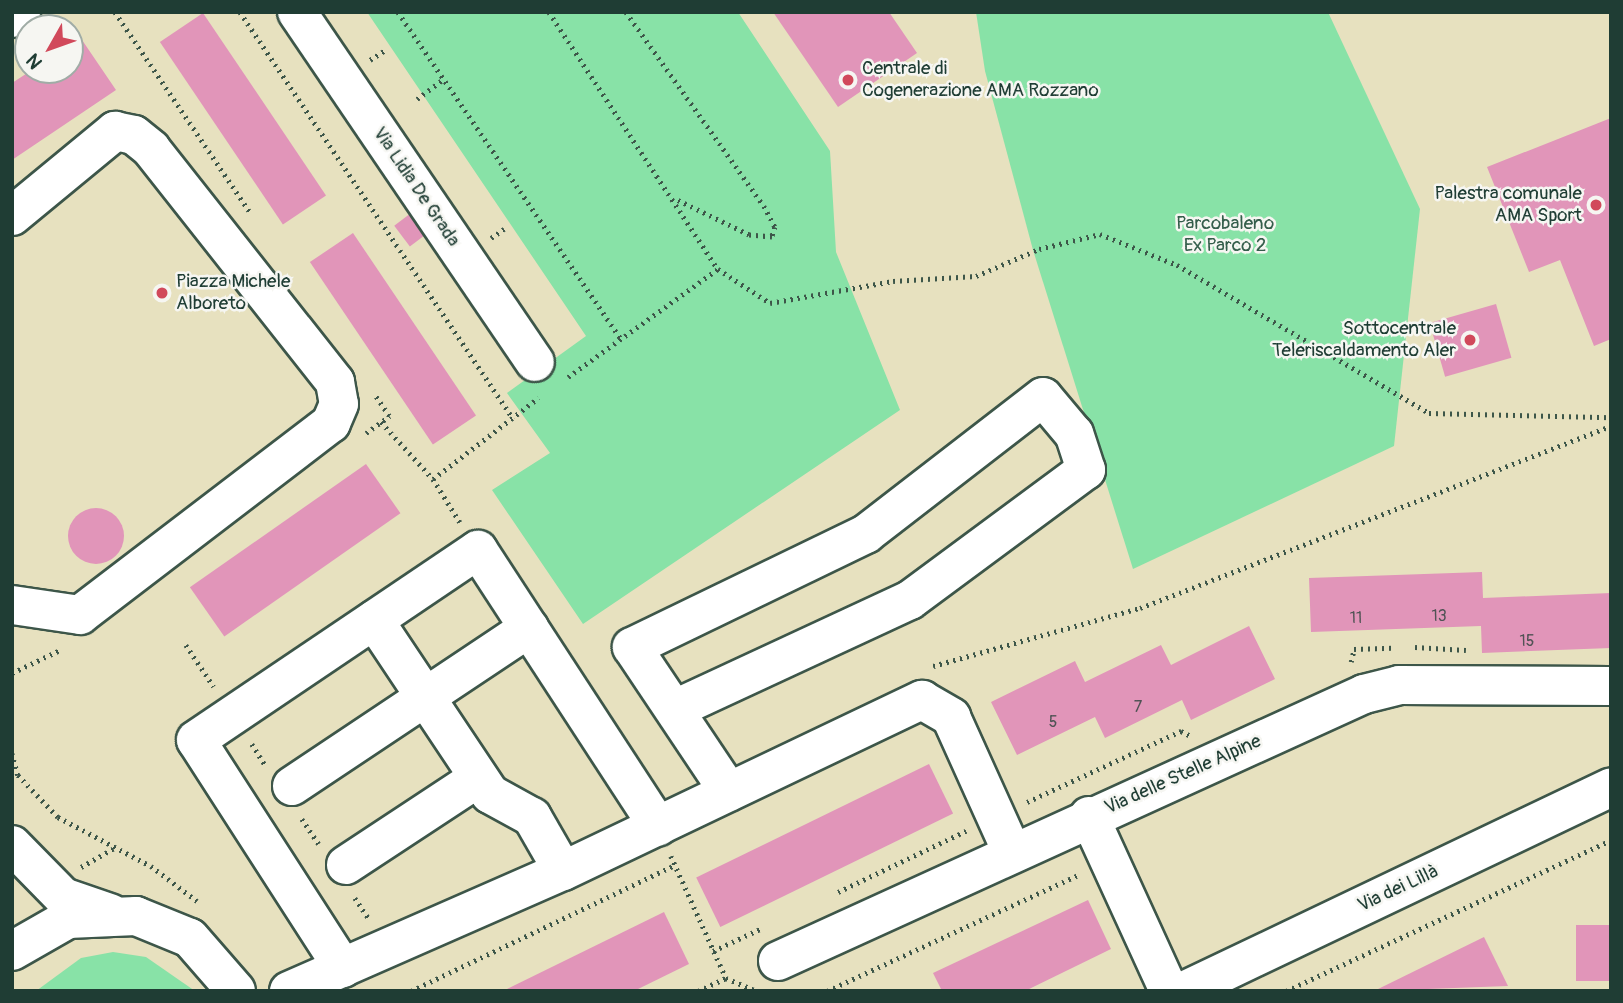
<!DOCTYPE html>
<html>
<head>
<meta charset="utf-8">
<style>
	body { margin:0 }
	#map { position:relative; width:1623px; height:1003px; overflow:hidden; background:#e7e1bf; font-family:Pangolin,sans-serif }
	div>[style] { position:absolute }
	[style*='--x'] { left:calc(var(--x)*1px); top:calc(var(--y)*1px); width:calc(var(--w)*1px); rotate:calc(var(--a)*1deg) }
	.green>* { inset:0; background:#88e2a7 }
	.building>* { inset:0; background:#e195b9; transform-origin:0 0 }
	.round { border-radius:50% }
	.path>* { height:4.5px; margin-top:-2.25px; transform-origin:0; background:repeating-linear-gradient(90deg,#3d5649 0 2px,transparent 0 7px) }
	.roads { filter:drop-shadow(2px 0 #3d5649) drop-shadow(-2px 0 #3d5649) drop-shadow(0 2px #3d5649) drop-shadow(0 -2px #3d5649) }
	.minor>* { height:38px; margin:-19px; padding:0 19px; transform-origin:19px; border-radius:19px; background:#fff }
	.major>* { height:38px; margin:-19px; padding:0 19px; transform-origin:19px; border-radius:19px; background:#fff }
	.dots>* { width:19px; height:19px; translate:-50% -50%; box-sizing:border-box; border:4px solid #f6f6f2; border-radius:50% }
	span { translate:-50% -50%; white-space:nowrap; text-align:center; line-height:1.15; -webkit-text-stroke:5px #f6f6f2; paint-order:stroke }
	.number-label { font-size:16px; color:#505355 }
	.number-label span { -webkit-text-stroke-width:0 }
	.poi-label { font-size:19px; color:#1f3d34 }
	.left { translate:0 -50%; text-align:left }
	.right { translate:-100% -50%; text-align:right }
	.street-label { font-size:19px; color:#1f3d34 }
	.park-label { font-size:19px; color:#345e4b }
	.frame { position:absolute; inset:0; border:14px solid #1f3d34; pointer-events:none }
	.north { position:absolute; left:14px; top:14px; width:70px; height:70px; box-sizing:border-box; background:#f6f6f2; border:2px solid #a0aca6; border-radius:50%; rotate:230deg; font-size:19px; font-weight:700; line-height:28px; text-align:center; color:#1f3d34 }
	.north::after { content:''; display:block; margin:auto; width:24px; height:32px; background:#d1495b; clip-path:polygon(50% 0,100% 100%,50% 72%,0 100%) }
</style>
</head>
<body>
<div id="map">
	<div class="green">
		<div style="clip-path:polygon(367px 12px,738px 12px,830px 151px,836px 252px,900px 410px,583px 624px,492px 490px,550px 453px,507px 393px,586px 336px)"></div>
		<div style="clip-path:polygon(976px 12px,1328px 12px,1420px 209px,1394px 446px,1133px 569px,1033px 250px,985px 71px)"></div>
		<div style="clip-path:polygon(113px 952px,146px 957px,195px 991px,36px 991px,81px 958px)"></div>
	</div>
	<div class="building">
		<div style="clip-path:polygon(773px 12px,889px 12px,917px 53px,838px 107px)"></div>
		<div style="left:203px;top:13px;width:220px;height:52px;rotate:56deg"></div>
		<div style="clip-path:polygon(80px 37px,116px 90px,12px 160px,12px 83px,32px 70px,70px 70px,70px 44px)"></div>
		<div style="clip-path:polygon(1611px 118px,1611px 339px,1594px 346px,1560px 260px,1529px 272px,1487px 167px)"></div>
		<div style="left:411px;top:213px;width:26px;height:21px;rotate:53deg"></div>
		<div style="left:353px;top:233px;width:220px;height:52px;rotate:56deg"></div>
		<div style="left:1496px;top:304px;width:56px;height:69px;rotate:74deg"></div>
		<div style="left:366px;top:464px;width:60px;height:215px;rotate:55deg"></div>
		<div class="round" style="left:68px;top:508px;width:56px;height:56px"></div>
		<div style="clip-path:polygon(1482px 572px,1483px 598px,1611px 593px,1611px 648px,1482px 653px,1481px 626px,1311px 632px,1309px 578px)"></div>
		<div style="clip-path:polygon(1249px 626px,1275px 679px,1191px 720px,1182px 700px,1105px 738px,1095px 717px,1017px 755px,991px 702px,1075px 661px,1085px 682px,1161px 645px,1171px 665px)"></div>
		<div style="left:929px;top:764px;width:55px;height:259px;rotate:64deg"></div>
		<div style="clip-path:polygon(1088px 900px,1111px 949px,1025px 991px,942px 991px,933px 973px)"></div>
		<div style="clip-path:polygon(664px 912px,689px 964px,634px 991px,503px 991px)"></div>
		<div style="left:1576px;top:925px;width:35px;height:56px"></div>
		<div style="clip-path:polygon(1484px 937px,1508px 986px,1374px 991px)"></div>
	</div>
	<div class="path">
		<div style="--x:115;--y:12;--w:244;--a:56"></div>
		<div style="--x:240;--y:12;--w:490;--a:56.1"></div>
		<div style="--x:398;--y:12;--w:396;--a:55.7"></div>
		<div style="--x:549;--y:12;--w:308;--a:56.7"></div>
		<div style="--x:626;--y:12;--w:238;--a:54.6"></div>
		<div style="--x:764;--y:206;--w:24;--a:62"></div>
		<div style="--x:775;--y:227;--w:10;--a:107"></div>
		<div style="--x:772;--y:237;--w:23;--a:-175"></div>
		<div style="--x:749;--y:235;--w:82;--a:-154.1"></div>
		<div style="--x:370;--y:60;--w:17;--a:-33"></div>
		<div style="--x:417;--y:99;--w:34;--a:-37"></div>
		<div style="--x:491;--y:238;--w:16;--a:-35"></div>
		<div style="--x:568;--y:377;--w:185;--a:-35.8"></div>
		<div style="--x:718;--y:269;--w:62;--a:33.2"></div>
		<div style="--x:770;--y:303;--w:125;--a:-10.1"></div>
		<div style="--x:893;--y:281;--w:83;--a:-3.4"></div>
		<div style="--x:976;--y:276;--w:69;--a:-23.2"></div>
		<div style="--x:1039;--y:249;--w:63;--a:-13.8"></div>
		<div style="--x:1100;--y:234;--w:83;--a:21.9"></div>
		<div style="--x:1177;--y:265;--w:292;--a:30.4"></div>
		<div style="--x:1429;--y:413;--w:182;--a:1.3"></div>
		<div style="--x:381;--y:422;--w:77;--a:47.6"></div>
		<div style="--x:433;--y:479;--w:51;--a:57.9"></div>
		<div style="--x:366;--y:433;--w:29;--a:-36"></div>
		<div style="--x:389;--y:416;--w:25;--a:-124"></div>
		<div style="--x:433;--y:479;--w:133;--a:-37.6"></div>
		<div style="--x:186;--y:645;--w:50;--a:56.3"></div>
		<div style="--x:1415;--y:647;--w:51;--a:3.4"></div>
		<div style="--x:1351;--y:662;--w:13;--a:-77"></div>
		<div style="--x:1354;--y:649;--w:38;--a:-2"></div>
		<div style="--x:933;--y:666;--w:215;--a:-15.7"></div>
		<div style="--x:1140;--y:608;--w:505;--a:-21.13"></div>
		<div style="--x:12;--y:673;--w:55;--a:-25.6"></div>
		<div style="--x:252;--y:744;--w:26;--a:58"></div>
		<div style="--x:12;--y:753;--w:23;--a:75"></div>
		<div style="--x:18;--y:775;--w:58;--a:46.4"></div>
		<div style="--x:58;--y:817;--w:105;--a:27.8"></div>
		<div style="--x:151;--y:866;--w:58;--a:37.3"></div>
		<div style="--x:1027;--y:802;--w:170;--a:-24.8"></div>
		<div style="--x:1181;--y:731;--w:11;--a:27"></div>
		<div style="--x:302;--y:819;--w:30;--a:56"></div>
		<div style="--x:671;--y:856;--w:134;--a:65.7"></div>
		<div style="--x:726;--y:978;--w:33;--a:23"></div>
		<div style="--x:81;--y:867;--w:40;--a:-29.7"></div>
		<div style="--x:838;--y:892;--w:142;--a:-25.5"></div>
		<div style="--x:355;--y:898;--w:27;--a:56"></div>
		<div style="--x:713;--y:951;--w:52;--a:-25.1"></div>
		<div style="--x:411;--y:991;--w:293;--a:-25.5"></div>
		<div style="--x:698;--y:991;--w:31;--a:-25"></div>
		<div style="--x:827;--y:991;--w:279;--a:-24.8"></div>
		<div style="--x:1286;--y:991;--w:358;--a:-24.9"></div>
	</div>
	<div class="roads">
		<div class="minor">
			<div style="--x:297;--y:12;--w:423;--a:55.8"></div>
			<div style="--x:12;--y:18;--w:11;--a:-34"></div>
			<div style="--x:12;--y:216;--w:134;--a:-39.5"></div>
			<div style="--x:115;--y:131;--w:19;--a:12"></div>
			<div style="--x:134;--y:135;--w:22;--a:39"></div>
			<div style="--x:151;--y:149;--w:297;--a:51.7"></div>
			<div style="--x:335;--y:382;--w:22;--a:80"></div>
			<div style="--x:339;--y:404;--w:21;--a:113"></div>
			<div style="--x:331;--y:423;--w:316;--a:142.6"></div>
			<div style="--x:80;--y:615;--w:69;--a:-171.6"></div>
			<div style="--x:374;--y:620;--w:209;--a:56.3"></div>
			<div style="--x:490;--y:794;--w:48;--a:28.7"></div>
			<div style="--x:532;--y:817;--w:62;--a:60.1"></div>
			<div style="--x:675;--y:709;--w:259;--a:-24.9"></div>
			<div style="--x:910;--y:600;--w:219;--a:-36.5"></div>
			<div style="--x:1086;--y:470;--w:38;--a:-108"></div>
			<div style="--x:1074;--y:434;--w:48;--a:-130"></div>
			<div style="--x:1043;--y:397;--w:224;--a:142.3"></div>
			<div style="--x:866;--y:534;--w:260;--a:154.2"></div>
			<div style="--x:632;--y:647;--w:174;--a:56.2"></div>
			<div style="--x:292;--y:786;--w:285;--a:-33.7"></div>
			<div style="--x:1089;--y:816;--w:192;--a:65.4"></div>
			<div style="--x:12;--y:845;--w:73;--a:45.6"></div>
			<div style="--x:63;--y:897;--w:50;--a:18.8"></div>
			<div style="--x:346;--y:865;--w:158;--a:-33.4"></div>
			<div style="--x:778;--y:961;--w:644;--a:-24.5"></div>
			<div style="--x:1364;--y:694;--w:36;--a:-14"></div>
			<div style="--x:1399;--y:685;--w:212;--a:0.3"></div>
			<div style="--x:343;--y:968;--w:271;--a:-122.8"></div>
			<div style="--x:196;--y:740;--w:340;--a:-34"></div>
			<div style="--x:478;--y:550;--w:330;--a:56.9"></div>
			<div style="--x:289;--y:991;--w:299;--a:-23.7"></div>
			<div style="--x:563;--y:871;--w:398;--a:-25.5"></div>
			<div style="--x:922;--y:700;--w:34;--a:30"></div>
			<div style="--x:951;--y:717;--w:148;--a:65.7"></div>
			<div style="--x:1184;--y:991;--w:473;--a:-25.5"></div>
		</div>
		<div class="major">
			<div style="--x:12;--y:951;--w:64;--a:-29.7"></div>
			<div style="--x:68;--y:919;--w:68;--a:-2.5"></div>
			<div style="--x:136;--y:916;--w:58;--a:22.2"></div>
			<div style="--x:190;--y:938;--w:70;--a:49"></div>
		</div>
	</div>
	<div class="dots">
		<div style="left:848px;top:80px;background:#d1495b"></div>
		<div style="left:1596px;top:205px;background:#d1495b"></div>
		<div style="left:162px;top:293px;background:#d1495b"></div>
		<div style="left:1470px;top:340px;background:#d1495b"></div>
	</div>
	<div class="number-label">
		<span style="left:1439px;top:616px">13</span>
		<span style="left:1356px;top:618px">11</span>
		<span style="left:1527px;top:641px">15</span>
		<span style="left:1138px;top:707px">7</span>
		<span style="left:1053px;top:722px">5</span>
	</div>
	<div class="poi-label">
		<span class="left" style="left:862px;top:80px">Centrale di<br>Cogenerazione AMA Rozzano</span>
		<span class="right" style="left:1582px;top:205px">Palestra comunale<br>AMA Sport</span>
		<span class="left" style="left:176px;top:293px">Piazza Michele<br>Alboreto</span>
		<span class="right" style="left:1456px;top:340px">Sottocentrale<br>Teleriscaldamento Aler</span>
	</div>
	<div class="street-label">
		<span style="left:416px;top:187px;rotate:56deg">Via Lidia De Grada</span>
		<span style="left:1183px;top:775px;rotate:-24deg">Via delle Stelle Alpine</span>
		<span style="left:1398px;top:889px;rotate:-25deg">Via dei Lillà</span>
	</div>
	<div class="park-label">
		<span style="left:1225px;top:235px">Parcobaleno<br>Ex Parco 2</span>
	</div>
	<div class="frame"></div>
	<div class="north">N</div>
</div>
</body>
</html>
